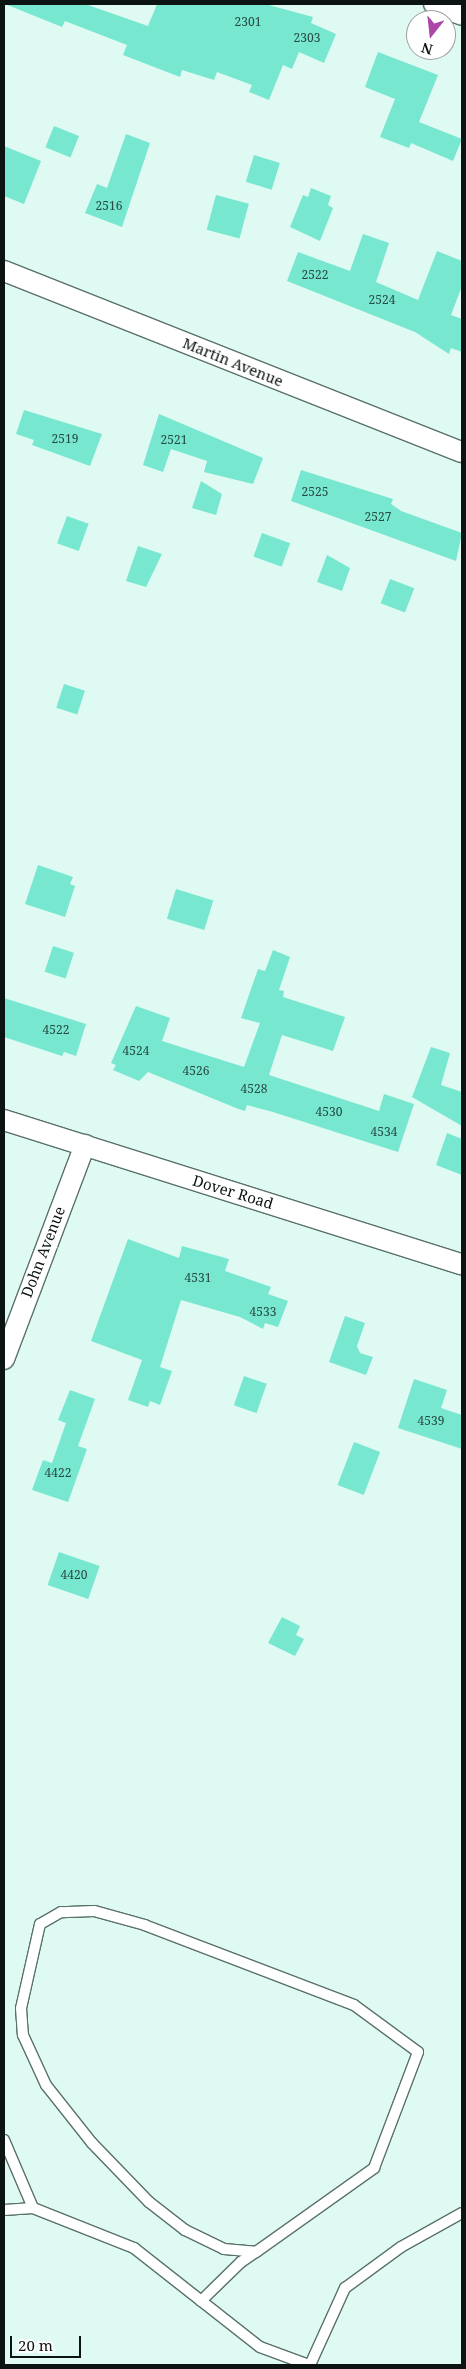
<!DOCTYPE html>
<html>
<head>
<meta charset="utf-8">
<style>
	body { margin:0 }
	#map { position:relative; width:466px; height:2369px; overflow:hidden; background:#dffaf3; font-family:"Noto Serif",serif }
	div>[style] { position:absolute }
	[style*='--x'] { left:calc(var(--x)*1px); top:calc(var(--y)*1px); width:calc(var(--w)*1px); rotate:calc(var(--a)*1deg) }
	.building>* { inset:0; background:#77e7cf; transform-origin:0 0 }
	.roads { filter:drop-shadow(1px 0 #59716b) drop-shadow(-1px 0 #59716b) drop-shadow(0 1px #59716b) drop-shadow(0 -1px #59716b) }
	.lane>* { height:10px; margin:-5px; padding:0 5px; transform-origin:5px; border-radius:5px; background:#fff }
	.street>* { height:20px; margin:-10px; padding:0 10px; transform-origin:10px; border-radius:10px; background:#fff }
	span { translate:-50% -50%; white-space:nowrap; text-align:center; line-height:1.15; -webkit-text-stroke:4.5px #fff; paint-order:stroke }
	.number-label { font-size:12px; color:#264941 }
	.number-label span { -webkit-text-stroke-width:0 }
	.street-label { font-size:15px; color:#0b1412 }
	.frame { position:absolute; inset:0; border:5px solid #0b1412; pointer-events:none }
	.north { position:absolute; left:406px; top:10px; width:50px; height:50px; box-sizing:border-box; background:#fff; border:1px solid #9da1a0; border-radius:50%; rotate:196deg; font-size:14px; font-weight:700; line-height:20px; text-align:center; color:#0b1412 }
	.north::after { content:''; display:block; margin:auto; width:18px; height:22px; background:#ab46ab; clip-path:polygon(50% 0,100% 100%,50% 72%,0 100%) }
	.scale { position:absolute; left:10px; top:2336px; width:71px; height:22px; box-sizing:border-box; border:2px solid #0b1412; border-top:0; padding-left:6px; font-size:15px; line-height:18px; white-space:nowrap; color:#0b1412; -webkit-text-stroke:4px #fff; paint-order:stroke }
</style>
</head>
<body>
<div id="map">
	<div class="building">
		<div style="clip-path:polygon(5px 4px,85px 4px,148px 26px,157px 4px,265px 4px,313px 17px,311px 23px,336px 34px,324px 63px,299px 52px,292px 69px,283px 65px,269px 100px,249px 92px,252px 85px,217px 72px,214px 80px,182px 70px,180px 77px,123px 55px,127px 45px,65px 21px,62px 27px)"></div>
		<div style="clip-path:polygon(378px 52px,438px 75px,419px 122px,462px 139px,453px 161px,411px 143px,409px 148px,380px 137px,395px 99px,365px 87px)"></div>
		<div style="left:54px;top:126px;width:27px;height:23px;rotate:22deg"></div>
		<div style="clip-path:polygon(126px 134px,150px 143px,122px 227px,85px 213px,97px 184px,107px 188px)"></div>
		<div style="clip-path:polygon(4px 146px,41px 161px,24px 204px,4px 196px)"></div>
		<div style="left:254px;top:155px;width:27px;height:28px;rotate:17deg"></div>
		<div style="clip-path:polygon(311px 188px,331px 196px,328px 205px,333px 208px,320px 241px,290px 227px,303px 195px,308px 197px)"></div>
		<div style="left:216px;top:195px;width:34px;height:36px;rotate:15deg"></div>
		<div style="clip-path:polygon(363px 234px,389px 243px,376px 282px,418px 300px,437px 251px,462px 261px,462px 286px,451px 315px,462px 319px,462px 352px,451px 348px,449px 354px,415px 332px,287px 281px,298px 252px,350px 271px)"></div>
		<div style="clip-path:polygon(24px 410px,102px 434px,90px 466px,32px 445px,34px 440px,16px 434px)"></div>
		<div style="clip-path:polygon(159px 414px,263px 458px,253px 484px,204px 472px,207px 461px,171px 449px,163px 472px,143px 465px)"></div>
		<div style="clip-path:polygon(301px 470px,393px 499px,391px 504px,401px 511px,462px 533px,456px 561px,291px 501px)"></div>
		<div style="clip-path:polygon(201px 481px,222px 494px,216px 515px,192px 508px)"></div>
		<div style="left:67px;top:516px;width:23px;height:29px;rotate:20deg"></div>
		<div style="left:262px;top:533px;width:30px;height:25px;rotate:20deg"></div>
		<div style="clip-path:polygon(138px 546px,162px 554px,146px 587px,126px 581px)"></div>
		<div style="clip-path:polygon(327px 555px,350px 568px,342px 591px,317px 582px)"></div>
		<div style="left:390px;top:579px;width:26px;height:26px;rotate:21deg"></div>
		<div style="left:64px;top:684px;width:22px;height:25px;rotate:18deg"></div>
		<div style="clip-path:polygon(38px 865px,73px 877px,70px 884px,75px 886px,65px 917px,25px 904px)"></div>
		<div style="left:176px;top:889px;width:39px;height:31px;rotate:17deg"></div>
		<div style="left:53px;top:946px;width:22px;height:27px;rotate:18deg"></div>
		<div style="clip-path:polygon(273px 950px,290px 957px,279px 990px,284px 991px,283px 997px,345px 1017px,333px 1051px,282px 1035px,269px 1075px,379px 1111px,384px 1094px,414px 1104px,398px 1152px,273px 1112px,247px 1105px,245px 1111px,236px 1108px,148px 1072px,139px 1081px,113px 1070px,116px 1065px,111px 1063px,136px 1006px,170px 1018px,162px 1041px,244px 1067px,260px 1023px,241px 1018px,258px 969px,265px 971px)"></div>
		<div style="clip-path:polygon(4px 998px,86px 1024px,76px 1056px,64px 1052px,62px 1056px,4px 1037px)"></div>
		<div style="clip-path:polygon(431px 1047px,450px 1053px,441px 1085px,462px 1092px,462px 1126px,412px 1097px)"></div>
		<div style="clip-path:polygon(447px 1133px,462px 1139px,462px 1175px,436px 1165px)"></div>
		<div style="clip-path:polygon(128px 1239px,179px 1258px,182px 1246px,229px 1259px,225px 1271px,271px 1287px,268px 1294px,288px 1301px,278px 1327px,265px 1323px,263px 1329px,240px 1317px,181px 1300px,160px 1367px,172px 1371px,160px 1405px,150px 1401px,148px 1407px,128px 1400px,142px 1360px,91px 1341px)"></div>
		<div style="clip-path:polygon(345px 1316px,365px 1323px,357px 1346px,360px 1353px,373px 1357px,366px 1375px,329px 1362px)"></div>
		<div style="left:244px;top:1376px;width:24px;height:31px;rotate:19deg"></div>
		<div style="clip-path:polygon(414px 1379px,447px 1390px,441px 1408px,462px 1415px,462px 1449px,398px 1428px)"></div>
		<div style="clip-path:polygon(70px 1390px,95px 1399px,78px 1446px,87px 1449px,68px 1502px,32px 1490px,43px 1460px,52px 1463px,66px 1423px,58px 1420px)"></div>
		<div style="left:354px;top:1442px;width:28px;height:46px;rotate:21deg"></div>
		<div style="left:59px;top:1552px;width:43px;height:35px;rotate:19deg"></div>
		<div style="clip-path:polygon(282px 1617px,300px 1626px,296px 1635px,304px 1639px,295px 1656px,268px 1643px)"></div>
	</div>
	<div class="roads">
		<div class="lane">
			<div style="--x:4;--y:2140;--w:74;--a:66.9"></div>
			<div style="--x:33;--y:2208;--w:29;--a:176"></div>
			<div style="--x:33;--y:2208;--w:109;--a:21.6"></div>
			<div style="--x:134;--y:2248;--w:160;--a:38.2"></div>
			<div style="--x:260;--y:2347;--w:52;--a:20.2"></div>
			<div style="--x:201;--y:2301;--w:56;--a:-44.3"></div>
			<div style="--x:241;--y:2262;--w:18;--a:-34"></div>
			<div style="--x:256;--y:2252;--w:145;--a:-35.4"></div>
			<div style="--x:374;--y:2168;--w:124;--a:-69.2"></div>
			<div style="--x:418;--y:2052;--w:79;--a:-143.7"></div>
			<div style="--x:354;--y:2005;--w:224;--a:-159.1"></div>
			<div style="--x:145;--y:1925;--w:53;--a:-164.6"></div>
			<div style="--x:94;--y:1911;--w:33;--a:178"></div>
			<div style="--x:61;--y:1912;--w:24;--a:150"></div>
			<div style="--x:40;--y:1924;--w:86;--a:102.7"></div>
			<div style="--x:21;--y:2008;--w:27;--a:86"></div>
			<div style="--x:23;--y:2035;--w:55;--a:65.3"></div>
			<div style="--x:46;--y:2085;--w:74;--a:51.6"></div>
			<div style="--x:92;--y:2143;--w:82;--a:46"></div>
			<div style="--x:149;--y:2202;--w:46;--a:37.9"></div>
			<div style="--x:185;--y:2230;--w:43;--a:26"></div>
			<div style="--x:224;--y:2249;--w:32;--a:5"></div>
			<div style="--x:310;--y:2365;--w:85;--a:-65.6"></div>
			<div style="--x:345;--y:2288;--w:69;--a:-36.2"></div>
			<div style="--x:401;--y:2247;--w:70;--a:-29.1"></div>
		</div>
		<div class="street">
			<div style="--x:434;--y:4;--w:30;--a:21"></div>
			<div style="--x:4;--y:271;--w:492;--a:21.6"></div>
			<div style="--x:4;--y:1120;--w:480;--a:17.5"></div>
			<div style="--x:4;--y:1359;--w:229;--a:-69.3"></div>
		</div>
	</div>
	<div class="number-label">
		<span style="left:248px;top:22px">2301</span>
		<span style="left:307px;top:38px">2303</span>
		<span style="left:109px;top:206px">2516</span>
		<span style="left:315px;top:275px">2522</span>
		<span style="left:382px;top:300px">2524</span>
		<span style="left:65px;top:439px">2519</span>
		<span style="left:174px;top:440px">2521</span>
		<span style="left:315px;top:492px">2525</span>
		<span style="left:378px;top:517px">2527</span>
		<span style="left:56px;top:1030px">4522</span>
		<span style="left:136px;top:1051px">4524</span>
		<span style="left:196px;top:1071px">4526</span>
		<span style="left:254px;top:1089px">4528</span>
		<span style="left:329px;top:1112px">4530</span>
		<span style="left:384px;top:1132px">4534</span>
		<span style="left:198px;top:1278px">4531</span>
		<span style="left:263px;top:1312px">4533</span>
		<span style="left:431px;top:1421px">4539</span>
		<span style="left:58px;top:1473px">4422</span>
		<span style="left:74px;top:1575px">4420</span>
	</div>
	<div class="street-label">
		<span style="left:233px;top:362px;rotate:22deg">Martin Avenue</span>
		<span style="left:233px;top:1192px;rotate:17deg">Dover Road</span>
		<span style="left:43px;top:1252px;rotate:-69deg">Dohn Avenue</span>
	</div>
	<div class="frame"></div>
	<div class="north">N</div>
	<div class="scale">20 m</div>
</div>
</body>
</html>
